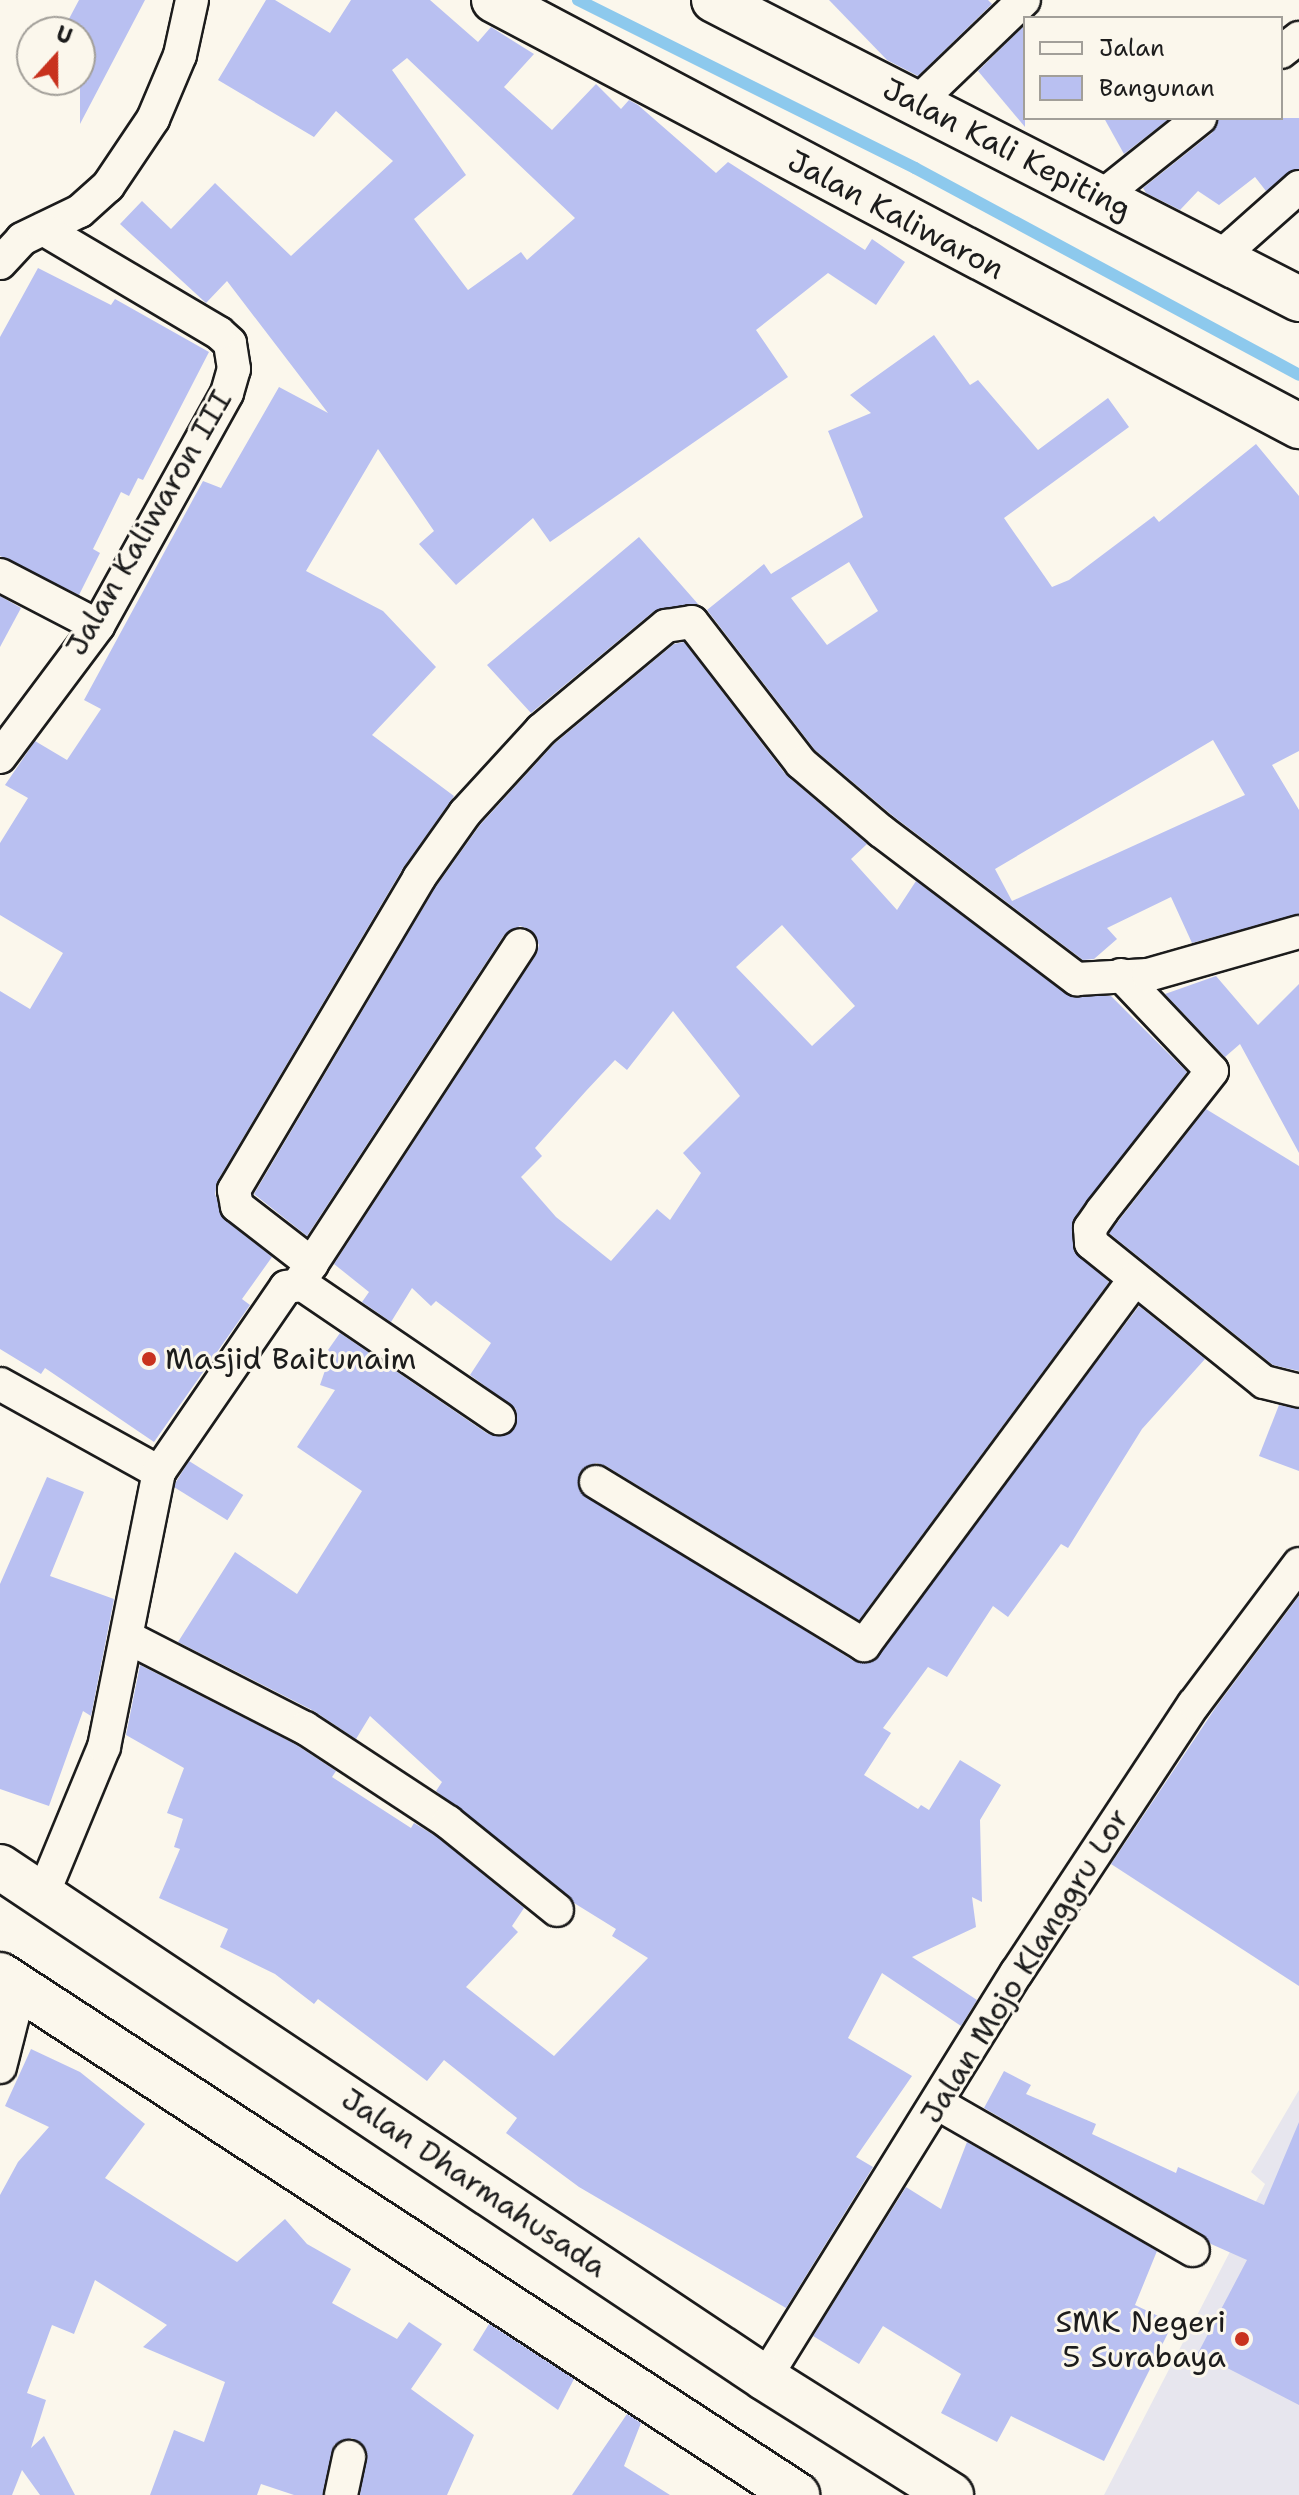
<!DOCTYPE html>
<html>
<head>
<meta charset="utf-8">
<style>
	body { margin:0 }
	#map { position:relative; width:1299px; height:2495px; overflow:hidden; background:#fbf7ec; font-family:"Shantell Sans",sans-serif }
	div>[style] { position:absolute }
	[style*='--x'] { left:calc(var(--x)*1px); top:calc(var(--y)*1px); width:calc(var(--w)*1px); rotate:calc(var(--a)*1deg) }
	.built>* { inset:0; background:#e7e6ee }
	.stream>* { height:12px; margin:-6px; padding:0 6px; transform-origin:6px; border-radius:6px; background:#8dc9ed }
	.building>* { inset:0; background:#b9c0f1; transform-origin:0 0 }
	.roads { filter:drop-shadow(2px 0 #1c1c1c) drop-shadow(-2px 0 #1c1c1c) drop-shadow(0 2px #1c1c1c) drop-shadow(0 -2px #1c1c1c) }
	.street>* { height:32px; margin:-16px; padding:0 16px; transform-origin:16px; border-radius:16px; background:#fbf7ec }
	.secondary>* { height:44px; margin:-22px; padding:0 22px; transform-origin:22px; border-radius:22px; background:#fbf7ec }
	.primary>* { height:44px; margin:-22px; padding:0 22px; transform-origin:22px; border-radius:22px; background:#fbf7ec }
	.dots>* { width:22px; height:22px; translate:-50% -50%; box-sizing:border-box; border:4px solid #fbf7ec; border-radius:50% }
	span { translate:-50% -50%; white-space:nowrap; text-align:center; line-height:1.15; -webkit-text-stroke:6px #fbf7ec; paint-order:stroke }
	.street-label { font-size:30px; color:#1c1c1c }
	.poi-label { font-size:30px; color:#1c1c1c }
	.left { translate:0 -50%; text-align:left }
	.right { translate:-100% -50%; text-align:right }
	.legend { position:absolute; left:1023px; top:16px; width:260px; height:104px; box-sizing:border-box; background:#fbf7ec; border:2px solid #a29f99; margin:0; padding:10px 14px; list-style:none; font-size:24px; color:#1c1c1c }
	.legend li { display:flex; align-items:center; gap:16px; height:40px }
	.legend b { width:40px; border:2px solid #a29f99 }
	.north { position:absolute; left:16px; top:16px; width:80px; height:80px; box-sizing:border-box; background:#fbf7ec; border:2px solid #a29f99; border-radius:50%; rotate:21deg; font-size:22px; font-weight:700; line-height:32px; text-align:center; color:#1c1c1c }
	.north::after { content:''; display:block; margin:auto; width:28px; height:36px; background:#c8321e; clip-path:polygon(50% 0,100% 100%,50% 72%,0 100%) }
</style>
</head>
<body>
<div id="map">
	<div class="built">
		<div style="clip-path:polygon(1299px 2090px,1299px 2495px,1104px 2495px,1265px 2184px,1251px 2172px)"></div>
	</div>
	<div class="stream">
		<div style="--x:578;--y:0;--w:377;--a:26.5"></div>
		<div style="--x:915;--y:168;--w:436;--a:28.3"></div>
	</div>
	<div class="building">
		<div style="clip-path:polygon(79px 0,145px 0,80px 124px,80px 32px,62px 32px)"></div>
		<div style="clip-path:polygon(evenodd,266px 0,275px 0,330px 33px,351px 0,430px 0,478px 42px,491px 27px,534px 54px,504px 87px,552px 130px,596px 84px,621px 109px,629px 100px,638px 105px,716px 173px,728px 162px,865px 250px,872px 239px,905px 262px,876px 305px,828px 273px,756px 330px,788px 377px,550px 542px,533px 518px,456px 585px,419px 544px,434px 531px,378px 449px,306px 571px,383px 611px,436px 667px,372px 735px,454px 796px,403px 868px,218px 1180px,215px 1194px,225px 1220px,272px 1257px,242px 1299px,250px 1305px,154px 1442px,45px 1368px,41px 1374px,0 1349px,0 991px,30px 1009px,63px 953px,0 915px,0 843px,28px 798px,5px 785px,35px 741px,67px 760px,101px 709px,84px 700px,203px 481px,221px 488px,279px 387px,328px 413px,227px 281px,206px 303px,120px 224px,142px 201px,171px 229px,215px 183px,291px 256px,393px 161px,336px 111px,314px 137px,218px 80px,266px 0,407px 58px,575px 218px,527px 260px,521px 252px,468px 290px,414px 219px,466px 175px,392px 70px,407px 58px)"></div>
		<div style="clip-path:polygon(829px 0,988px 0,992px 4px,918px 76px,887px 60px)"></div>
		<div style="clip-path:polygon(1025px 25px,1025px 127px,978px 71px)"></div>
		<div style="clip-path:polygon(1104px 118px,1170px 118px,1124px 154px)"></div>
		<div style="clip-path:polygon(1219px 118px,1299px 118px,1299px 169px,1266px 191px,1255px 177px,1219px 205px,1198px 191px,1180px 210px,1146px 193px,1143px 188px,1212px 133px)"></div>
		<div style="clip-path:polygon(38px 268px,111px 305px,115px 299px,209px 352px,143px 480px,138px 478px,129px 496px,121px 492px,93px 549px,100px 553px,79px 595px,0 556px,0 337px)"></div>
		<div style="clip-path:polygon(evenodd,934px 335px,970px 385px,978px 380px,1038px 450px,1108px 398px,1129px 427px,1004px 518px,1052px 587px,1069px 580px,1154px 516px,1159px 522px,1256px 444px,1299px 496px,1299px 751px,1272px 765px,1299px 810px,1299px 914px,1192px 943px,1171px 897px,1107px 928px,1117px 939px,1094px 959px,1083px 960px,893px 816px,815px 750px,707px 610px,764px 564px,771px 574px,863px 517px,828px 431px,871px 413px,850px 395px,934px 335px,849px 562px,878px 611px,827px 645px,791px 598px,849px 562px,934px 335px,1213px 740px,1245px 795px,1012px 901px,995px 869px,1213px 740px)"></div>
		<div style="clip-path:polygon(639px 537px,698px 604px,654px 611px,531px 713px,487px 665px)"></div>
		<div style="clip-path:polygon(0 596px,21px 608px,0 647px)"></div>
		<div style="clip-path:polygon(evenodd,684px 642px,786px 775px,867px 844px,851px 859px,897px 910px,916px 881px,1066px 994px,1111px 996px,1187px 1072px,1074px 1218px,1074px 1252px,1109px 1282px,859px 1620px,606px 1466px,596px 1463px,580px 1472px,580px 1492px,854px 1661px,871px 1662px,1139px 1306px,1205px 1359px,1142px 1429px,1068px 1548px,1061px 1544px,1008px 1617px,993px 1606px,947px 1677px,928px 1667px,883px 1728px,891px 1733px,864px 1775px,918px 1809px,921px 1805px,929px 1810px,960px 1760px,1001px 1785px,980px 1820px,982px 1902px,972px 1897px,976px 1927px,912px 1957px,977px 2000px,961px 2026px,882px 1973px,848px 2038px,912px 2076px,856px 2157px,873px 2167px,786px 2308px,579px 2187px,506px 2133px,517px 2118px,444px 2060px,427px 2081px,318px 1999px,314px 2004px,275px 1974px,220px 1947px,228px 1929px,159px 1898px,180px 1849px,174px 1847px,183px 1819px,167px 1813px,184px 1768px,126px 1735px,140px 1665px,295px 1744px,336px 1771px,332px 1777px,411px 1828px,414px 1823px,437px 1837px,524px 1908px,512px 1926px,518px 1932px,466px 1987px,554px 2056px,648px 1958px,612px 1936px,616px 1929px,574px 1903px,436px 1791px,442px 1782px,370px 1716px,356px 1739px,314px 1711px,178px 1642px,235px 1552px,297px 1594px,362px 1491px,297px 1447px,335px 1390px,320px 1385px,331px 1353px,328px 1350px,340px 1333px,488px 1434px,507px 1435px,515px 1428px,516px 1409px,470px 1375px,491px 1343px,436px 1301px,431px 1306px,412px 1288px,391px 1322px,362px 1302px,369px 1292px,334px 1264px,536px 955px,539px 945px,531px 930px,520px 926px,504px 935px,307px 1236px,254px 1194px,435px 888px,480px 825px,554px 744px,674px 644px,684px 642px,782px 925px,855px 1006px,812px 1046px,736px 967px,782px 925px,684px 642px,673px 1011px,740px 1096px,683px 1153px,701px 1173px,670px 1220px,657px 1209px,611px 1261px,556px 1217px,521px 1177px,542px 1156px,535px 1148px,586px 1091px,615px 1060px,627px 1070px,673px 1011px)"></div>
		<div style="clip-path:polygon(1216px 976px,1258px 1025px,1299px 984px,1299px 1153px,1240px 1044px,1225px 1057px,1165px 994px)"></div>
		<div style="clip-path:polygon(1206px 1109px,1299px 1166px,1299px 1371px,1273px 1365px,1109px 1233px)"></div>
		<div style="clip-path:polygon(1279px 1405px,1299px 1409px,1299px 1471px,1259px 1456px)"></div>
		<div style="left:189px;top:1461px;width:64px;height:30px;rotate:32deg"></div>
		<div style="clip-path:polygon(47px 1477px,84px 1492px,50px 1576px,114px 1599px,91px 1716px,83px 1711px,49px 1806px,0 1789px,0 1584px)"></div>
		<div style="clip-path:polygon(1299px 1596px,1299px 1986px,1111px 1864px,1216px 1707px)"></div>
		<div style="clip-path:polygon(31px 2049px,80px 2072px,145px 2124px,105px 2178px,237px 2262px,285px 2219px,307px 2244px,351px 2269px,332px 2303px,397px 2339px,409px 2322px,442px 2344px,411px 2389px,474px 2435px,447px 2495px,360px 2495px,367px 2452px,352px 2438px,334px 2445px,323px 2495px,294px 2495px,261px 2484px,257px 2495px,150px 2495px,174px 2430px,204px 2442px,225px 2382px,143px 2347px,167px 2325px,95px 2280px,74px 2334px,52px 2325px,27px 2393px,46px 2400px,31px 2448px,44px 2436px,75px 2495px,40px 2495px,22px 2470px,12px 2495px,0 2495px,0 2195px,18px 2162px,49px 2127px,5px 2106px)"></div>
		<div style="clip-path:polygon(1004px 2071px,1031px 2085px,1026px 2094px,1096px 2124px,1092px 2134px,1176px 2173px,1178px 2167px,1264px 2205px,1299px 2122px,1299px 2405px,1198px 2353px,1247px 2260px,1211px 2244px,1202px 2234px,984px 2108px)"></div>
		<div style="clip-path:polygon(967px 2142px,1157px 2251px,1135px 2305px,1173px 2323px,1104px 2461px,1011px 2416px,997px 2442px,941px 2413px,961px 2374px,883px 2326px,859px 2364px,813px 2336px,906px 2187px,941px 2209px)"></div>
		<div style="clip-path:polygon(489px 2324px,574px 2379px,558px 2410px,473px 2350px)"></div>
		<div style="clip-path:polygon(627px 2414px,641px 2423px,624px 2466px,670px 2495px,572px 2495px)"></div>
	</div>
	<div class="roads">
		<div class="street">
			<div style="--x:1281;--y:52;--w:23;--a:-38"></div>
			<div style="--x:918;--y:102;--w:147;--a:-43.9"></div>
			<div style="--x:1101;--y:197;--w:127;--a:-38.6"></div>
			<div style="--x:1219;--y:258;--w:107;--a:-41.6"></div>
			<div style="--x:0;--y:263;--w:33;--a:-47"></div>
			<div style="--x:22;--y:239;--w:64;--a:-25.8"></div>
			<div style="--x:80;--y:211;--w:38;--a:-42"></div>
			<div style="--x:108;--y:186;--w:81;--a:-56.1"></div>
			<div style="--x:153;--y:119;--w:69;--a:-67.1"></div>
			<div style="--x:180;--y:55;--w:56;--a:-77.7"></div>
			<div style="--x:0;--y:575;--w:110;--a:27.5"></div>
			<div style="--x:0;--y:757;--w:164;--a:-53.2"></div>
			<div style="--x:98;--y:626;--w:266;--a:-61"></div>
			<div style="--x:227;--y:393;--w:25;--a:-74"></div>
			<div style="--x:234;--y:369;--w:26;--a:-99"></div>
			<div style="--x:230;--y:343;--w:15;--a:-138"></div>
			<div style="--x:219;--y:333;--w:204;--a:-149.4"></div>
			<div style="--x:1121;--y:975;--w:132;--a:46.5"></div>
			<div style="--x:1212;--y:1071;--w:178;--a:128.2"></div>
			<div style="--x:1102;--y:1211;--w:21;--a:125"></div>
			<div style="--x:1090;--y:1228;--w:15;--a:86"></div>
			<div style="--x:1091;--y:1243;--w:222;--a:38.8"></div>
			<div style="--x:1264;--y:1382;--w:36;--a:14"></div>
			<div style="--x:312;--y:1264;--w:95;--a:-142.3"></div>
			<div style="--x:237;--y:1206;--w:16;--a:-101"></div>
			<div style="--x:234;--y:1190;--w:363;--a:-59.3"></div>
			<div style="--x:419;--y:878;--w:80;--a:-54.7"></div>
			<div style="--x:465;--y:813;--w:113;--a:-47.5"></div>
			<div style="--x:541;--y:730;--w:163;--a:-39.8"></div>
			<div style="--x:666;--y:626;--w:26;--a:-9"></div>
			<div style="--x:692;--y:622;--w:178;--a:52.3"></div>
			<div style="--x:801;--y:763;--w:105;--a:40.4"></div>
			<div style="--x:881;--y:831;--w:246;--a:37.1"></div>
			<div style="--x:1077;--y:979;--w:71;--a:-3.2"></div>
			<div style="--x:1148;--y:975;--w:157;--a:-15.9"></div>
			<div style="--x:301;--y:1280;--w:400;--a:-56.8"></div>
			<div style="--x:0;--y:1384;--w:182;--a:29"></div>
			<div style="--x:596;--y:1482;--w:314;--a:31.3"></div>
			<div style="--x:864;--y:1645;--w:455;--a:-53.5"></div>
			<div style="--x:127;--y:1637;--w:200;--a:27.1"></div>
			<div style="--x:305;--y:1728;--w:171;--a:33.3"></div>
			<div style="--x:448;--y:1822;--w:140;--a:38.9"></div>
			<div style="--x:43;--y:1894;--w:159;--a:-67.5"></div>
			<div style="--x:104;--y:1747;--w:280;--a:-78.7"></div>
			<div style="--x:159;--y:1472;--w:224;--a:-55.5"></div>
			<div style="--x:286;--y:1287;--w:17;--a:-7"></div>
			<div style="--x:303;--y:1285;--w:237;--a:34.2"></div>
			<div style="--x:0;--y:2067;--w:81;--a:-75.8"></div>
			<div style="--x:937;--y:2103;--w:295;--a:29.9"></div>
			<div style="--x:765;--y:2378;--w:478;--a:-58.2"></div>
			<div style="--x:1017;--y:1972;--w:321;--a:-56.6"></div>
			<div style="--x:1194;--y:1704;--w:175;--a:-53.1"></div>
			<div style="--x:341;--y:2495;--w:39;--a:-78"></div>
		</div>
		<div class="secondary">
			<div style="--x:494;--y:0;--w:911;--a:27.89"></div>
			<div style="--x:714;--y:0;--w:657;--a:27.07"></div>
		</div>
		<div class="primary">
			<div style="--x:0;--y:1867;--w:920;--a:33.74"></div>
			<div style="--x:765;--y:2378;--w:220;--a:32.2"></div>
			<div style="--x:0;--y:1975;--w:952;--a:33.12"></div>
		</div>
	</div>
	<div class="dots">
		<div style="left:149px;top:1359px;background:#c8321e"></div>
		<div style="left:1242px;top:2339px;background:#c8321e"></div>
	</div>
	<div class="street-label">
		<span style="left:1007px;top:149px;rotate:27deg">Jalan Kali Kepiting</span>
		<span style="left:896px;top:215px;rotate:28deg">Jalan Kaliwaron</span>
		<span style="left:149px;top:523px;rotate:-60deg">Jalan Kaliwaron III</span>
		<span style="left:1025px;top:1966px;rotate:-58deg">Jalan Mojo Klanggru Lor</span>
		<span style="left:474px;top:2183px;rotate:34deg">Jalan Dharmahusada</span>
	</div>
	<div class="poi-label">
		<span class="left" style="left:165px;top:1359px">Masjid Baitunaim</span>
		<span class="right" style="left:1226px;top:2339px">SMK Negeri<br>5 Surabaya</span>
	</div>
	<ul class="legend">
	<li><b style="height:10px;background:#fbf7ec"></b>Jalan</li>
	<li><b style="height:22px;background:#b9c0f1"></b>Bangunan</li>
	</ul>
	<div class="north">U</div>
</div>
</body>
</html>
